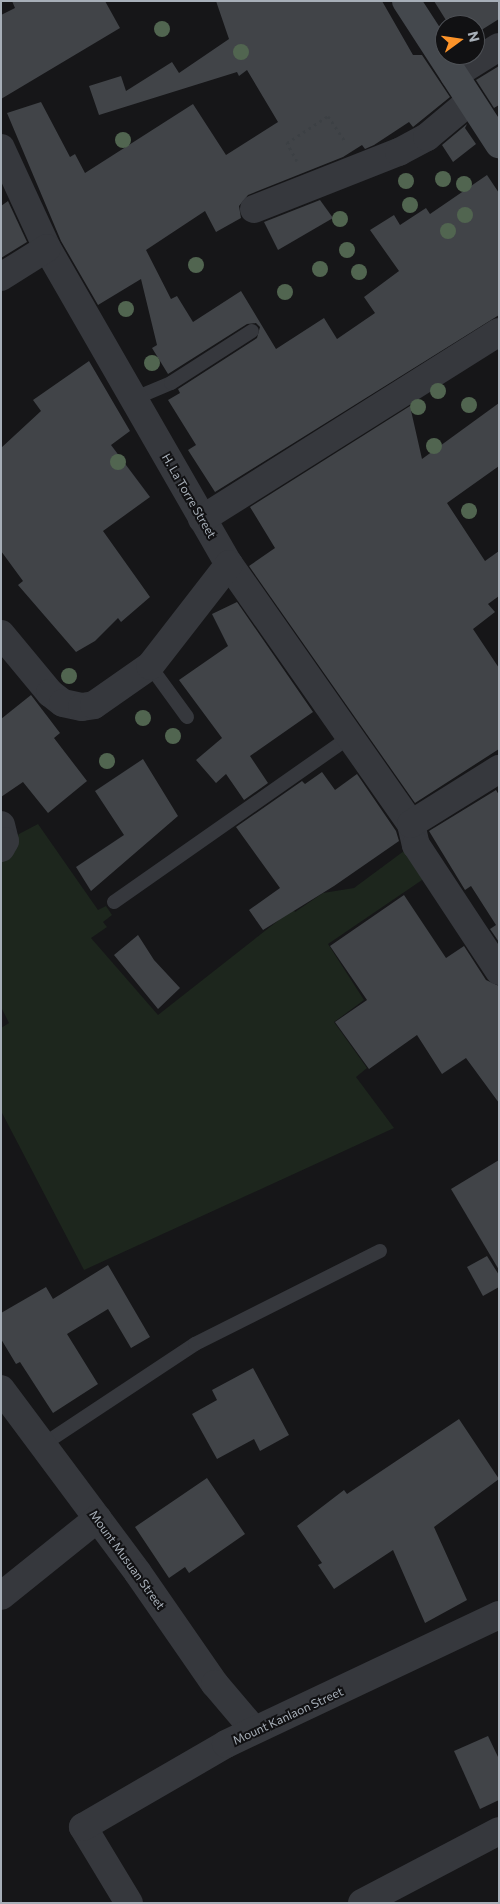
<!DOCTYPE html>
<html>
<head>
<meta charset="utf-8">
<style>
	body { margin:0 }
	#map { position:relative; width:500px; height:1904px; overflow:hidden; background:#161618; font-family:Commissioner,sans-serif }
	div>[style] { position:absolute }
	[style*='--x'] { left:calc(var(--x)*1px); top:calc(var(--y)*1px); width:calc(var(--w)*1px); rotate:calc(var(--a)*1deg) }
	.green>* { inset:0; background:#1d261d }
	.building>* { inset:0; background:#414448 }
	.path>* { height:3px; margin-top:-1.5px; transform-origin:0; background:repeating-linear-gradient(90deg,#3c4044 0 2.5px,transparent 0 6.5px) }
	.service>* { height:14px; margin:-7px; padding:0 7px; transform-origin:7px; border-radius:7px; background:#36383d }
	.minor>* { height:28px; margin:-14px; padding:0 14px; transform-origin:14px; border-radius:14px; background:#36383d }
	.secondary>* { height:28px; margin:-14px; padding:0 14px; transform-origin:14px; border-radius:14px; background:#44484d }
	.trees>* { width:16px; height:16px; margin:-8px; border-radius:50%; background:#516550 }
	span { translate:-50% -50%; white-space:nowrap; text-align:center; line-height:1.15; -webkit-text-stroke:4px #111113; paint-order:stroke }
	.street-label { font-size:12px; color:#a7afb8 }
	.frame { position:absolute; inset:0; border:2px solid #a7afb8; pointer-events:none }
	.north { position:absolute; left:435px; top:15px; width:50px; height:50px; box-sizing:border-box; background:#111113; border:1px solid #4d5055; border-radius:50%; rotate:76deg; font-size:14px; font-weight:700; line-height:20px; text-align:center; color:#a7afb8 }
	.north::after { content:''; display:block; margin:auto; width:18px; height:22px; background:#fc9329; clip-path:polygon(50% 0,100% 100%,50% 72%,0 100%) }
</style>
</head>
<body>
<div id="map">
	<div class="green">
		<div style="clip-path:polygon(38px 824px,98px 910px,106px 906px,112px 915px,103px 922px,107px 927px,91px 938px,158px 1015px,293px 909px,295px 912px,323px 893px,354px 888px,408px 848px,425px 878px,328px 944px,364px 1000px,334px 1022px,367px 1068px,356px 1077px,394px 1128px,84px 1270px,1px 1111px,1px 1028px,9px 1023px,1px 1007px,1px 860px,19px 834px)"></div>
	</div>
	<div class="building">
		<div style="clip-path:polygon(12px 1px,105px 1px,120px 28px,1px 99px,1px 15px,15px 8px)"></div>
		<div style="clip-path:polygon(216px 1px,382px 1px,413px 55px,422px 55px,450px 97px,413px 127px,409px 122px,374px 145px,365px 149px,362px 145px,343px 157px,248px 195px,239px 206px,241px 218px,216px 232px,205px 211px,146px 250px,171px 299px,177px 296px,193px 322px,241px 291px,276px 349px,324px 318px,337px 339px,375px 313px,364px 297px,399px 271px,370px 230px,394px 215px,400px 225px,426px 208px,430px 214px,487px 175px,499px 193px,499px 315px,215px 492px,188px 450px,196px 445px,168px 400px,180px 393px,178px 389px,257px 338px,260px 327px,256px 323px,247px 324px,168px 374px,152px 348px,157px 345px,141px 279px,98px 305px,61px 241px,7px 113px,41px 102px,70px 157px,75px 154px,85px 173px,193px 104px,226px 155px,278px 122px,247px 70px,239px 76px,237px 72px,99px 115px,89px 86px,121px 76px,126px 91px,172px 62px,179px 73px,229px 39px)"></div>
		<div style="clip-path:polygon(434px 1px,499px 1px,499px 19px,475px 34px,475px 25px,449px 25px)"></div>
		<div style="clip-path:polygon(499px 66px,499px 105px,494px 108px,476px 80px)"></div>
		<div style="clip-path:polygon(467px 124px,465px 128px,476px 144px,453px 162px,442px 145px)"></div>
		<div style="clip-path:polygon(320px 200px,333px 218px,278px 250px,264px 222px)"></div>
		<div style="clip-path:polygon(8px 201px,27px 242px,1px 258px,1px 206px)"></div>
		<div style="clip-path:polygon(89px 361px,130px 431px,111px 445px,150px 497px,103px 531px,150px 597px,121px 622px,118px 618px,95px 641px,76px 652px,18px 585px,23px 581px,1px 551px,1px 448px,41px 411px,33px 400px)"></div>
		<div style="clip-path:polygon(499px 403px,499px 466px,447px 503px,485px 561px,499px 551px,499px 596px,488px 604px,495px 612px,473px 629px,499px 668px,499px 749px,415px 803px,249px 566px,275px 548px,250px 507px,410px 406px,422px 459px)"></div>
		<div style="clip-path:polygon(237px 602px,313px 712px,250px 756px,268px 783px,244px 800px,226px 774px,216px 783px,196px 760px,222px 738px,179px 680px,228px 646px,212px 614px)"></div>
		<div style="clip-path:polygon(31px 695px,60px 733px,54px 738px,87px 781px,48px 813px,23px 782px,1px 797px,1px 719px)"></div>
		<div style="clip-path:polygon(143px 759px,178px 816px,91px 891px,76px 867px,124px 835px,95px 791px)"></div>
		<div style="clip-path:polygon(322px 772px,335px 790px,357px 774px,396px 831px,399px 841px,334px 886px,263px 930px,249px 910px,280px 888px,236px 827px,302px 781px,305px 784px)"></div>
		<div style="clip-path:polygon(496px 790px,499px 795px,499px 942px,490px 929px,496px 925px,471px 886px,465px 890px,429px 831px)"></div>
		<div style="clip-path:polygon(404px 895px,446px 958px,464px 946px,486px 980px,499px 986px,499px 1103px,466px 1058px,442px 1074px,417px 1035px,369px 1069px,335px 1022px,367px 1000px,330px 946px)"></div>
		<div style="clip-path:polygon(138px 935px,154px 960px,180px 988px,158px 1009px,114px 955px)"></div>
		<div style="clip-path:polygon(499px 1160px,499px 1270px,451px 1189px)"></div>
		<div style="clip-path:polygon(487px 1256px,499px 1275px,499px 1287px,483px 1296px,467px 1267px)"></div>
		<div style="clip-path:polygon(108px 1265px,150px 1337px,131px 1348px,108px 1309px,67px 1334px,98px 1384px,53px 1413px,20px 1362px,16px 1364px,1px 1339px,1px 1313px,46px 1287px,53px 1299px)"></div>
		<div style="clip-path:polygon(253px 1368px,289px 1435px,260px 1451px,254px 1439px,217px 1459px,192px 1414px,217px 1400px,212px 1390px)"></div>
		<div style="clip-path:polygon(459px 1419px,499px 1479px,434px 1527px,467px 1600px,425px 1623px,393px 1550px,334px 1589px,318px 1565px,322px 1563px,297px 1526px,344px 1490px,347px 1494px)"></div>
		<div style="clip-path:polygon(207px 1478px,245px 1534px,189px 1573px,185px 1567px,169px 1578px,135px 1527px)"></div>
		<div style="clip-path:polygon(488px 1736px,499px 1759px,499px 1800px,480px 1809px,454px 1751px)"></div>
	</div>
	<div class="path">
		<div style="--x:297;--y:161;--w:21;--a:-119"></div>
		<div style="--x:287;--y:143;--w:49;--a:-33.4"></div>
		<div style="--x:328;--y:116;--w:32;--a:56"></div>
	</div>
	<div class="service">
		<div style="--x:133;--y:399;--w:41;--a:-22.8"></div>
		<div style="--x:171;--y:383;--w:96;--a:-32.7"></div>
		<div style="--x:150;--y:666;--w:63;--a:54"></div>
		<div style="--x:114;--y:902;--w:289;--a:-35"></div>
		<div style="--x:41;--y:1446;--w:185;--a:-33.5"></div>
		<div style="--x:195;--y:1344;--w:207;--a:-26.7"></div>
	</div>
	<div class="minor">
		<div style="--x:454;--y:75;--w:53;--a:-31.9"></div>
		<div style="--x:1;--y:148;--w:110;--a:65.3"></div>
		<div style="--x:47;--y:248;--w:365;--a:60.1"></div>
		<div style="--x:229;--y:564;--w:317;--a:55"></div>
		<div style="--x:411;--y:824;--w:22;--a:77"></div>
		<div style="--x:416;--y:845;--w:151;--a:56.6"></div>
		<div style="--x:254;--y:209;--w:156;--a:-21.5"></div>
		<div style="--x:399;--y:152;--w:32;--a:-28"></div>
		<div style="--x:427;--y:137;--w:56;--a:-39.9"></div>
		<div style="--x:1;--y:277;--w:54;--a:-32.2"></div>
		<div style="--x:202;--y:519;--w:351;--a:-32.2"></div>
		<div style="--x:1;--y:634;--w:77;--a:50.3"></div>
		<div style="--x:50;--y:693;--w:16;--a:38"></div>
		<div style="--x:63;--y:703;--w:19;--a:12"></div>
		<div style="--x:82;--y:707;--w:12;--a:-9"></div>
		<div style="--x:94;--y:705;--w:68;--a:-34.9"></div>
		<div style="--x:150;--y:666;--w:129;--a:-52.2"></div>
		<div style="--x:411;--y:824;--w:104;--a:-32"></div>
		<div style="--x:1;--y:825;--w:16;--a:76"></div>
		<div style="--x:5;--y:841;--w:8;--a:120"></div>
		<div style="--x:1;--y:1389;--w:229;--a:53.3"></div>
		<div style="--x:138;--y:1573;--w:135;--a:55.3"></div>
		<div style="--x:215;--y:1684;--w:60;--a:49.7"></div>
		<div style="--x:1;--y:1596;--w:124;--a:-38.8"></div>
		<div style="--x:129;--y:1903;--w:89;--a:-121.2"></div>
		<div style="--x:83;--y:1827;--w:165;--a:-30.1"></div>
		<div style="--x:226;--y:1744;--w:302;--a:-25.3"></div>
		<div style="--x:362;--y:1903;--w:155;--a:-27.7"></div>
	</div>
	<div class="secondary">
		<div style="--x:406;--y:1;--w:171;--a:57"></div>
	</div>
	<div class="trees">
		<div style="left:162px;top:29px"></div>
		<div style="left:241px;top:52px"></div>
		<div style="left:123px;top:140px"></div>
		<div style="left:443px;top:179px"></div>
		<div style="left:406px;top:181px"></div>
		<div style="left:464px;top:184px"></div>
		<div style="left:410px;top:205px"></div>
		<div style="left:465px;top:215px"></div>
		<div style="left:340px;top:219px"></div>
		<div style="left:448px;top:231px"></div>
		<div style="left:347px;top:250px"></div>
		<div style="left:196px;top:265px"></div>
		<div style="left:320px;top:269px"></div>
		<div style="left:359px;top:272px"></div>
		<div style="left:285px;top:292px"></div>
		<div style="left:126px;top:309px"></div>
		<div style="left:152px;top:363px"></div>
		<div style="left:438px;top:391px"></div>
		<div style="left:469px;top:405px"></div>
		<div style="left:418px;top:407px"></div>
		<div style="left:434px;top:446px"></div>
		<div style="left:118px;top:462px"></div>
		<div style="left:469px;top:511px"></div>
		<div style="left:69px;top:676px"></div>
		<div style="left:143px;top:718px"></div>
		<div style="left:173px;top:736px"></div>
		<div style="left:107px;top:761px"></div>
	</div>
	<div class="street-label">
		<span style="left:189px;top:496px;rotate:60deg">H. La Torre Street</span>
		<span style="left:127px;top:1560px;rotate:54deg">Mount Musuan Street</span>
		<span style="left:288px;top:1716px;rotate:-25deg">Mount Kanlaon Street</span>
	</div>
	<div class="frame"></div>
	<div class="north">N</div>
</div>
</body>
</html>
